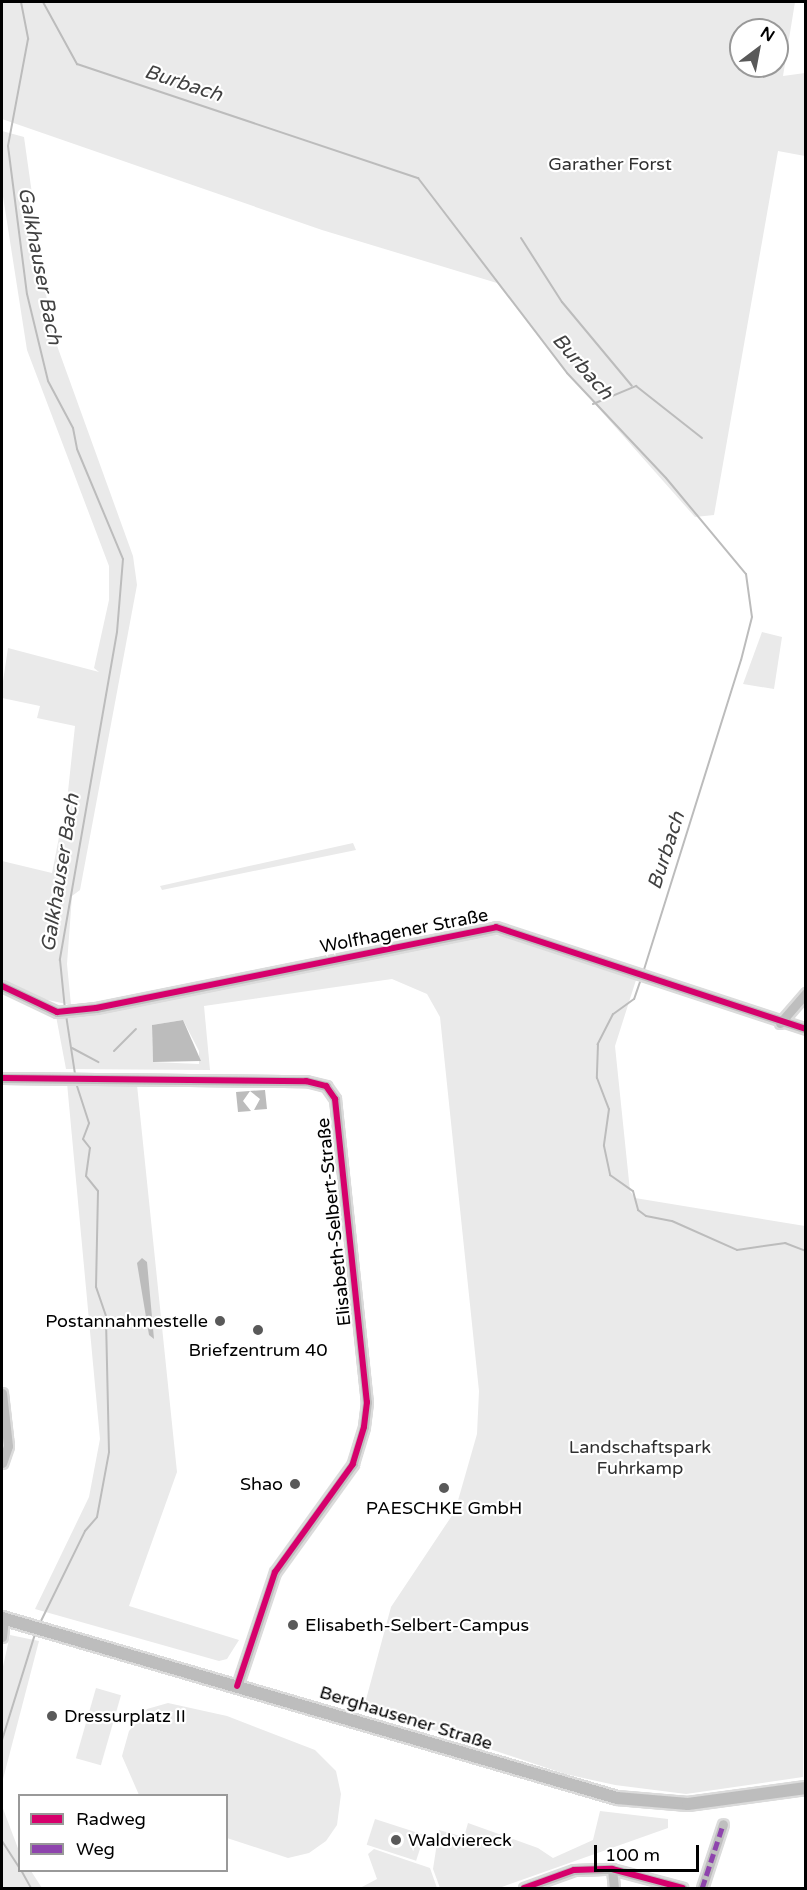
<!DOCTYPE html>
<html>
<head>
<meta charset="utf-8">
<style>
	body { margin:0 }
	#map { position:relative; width:807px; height:1890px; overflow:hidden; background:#fff; font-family:"Varela Round",sans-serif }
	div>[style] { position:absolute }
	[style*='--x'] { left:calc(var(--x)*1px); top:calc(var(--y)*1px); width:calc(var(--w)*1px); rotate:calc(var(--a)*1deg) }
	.green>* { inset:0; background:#eaeaea; transform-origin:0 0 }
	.water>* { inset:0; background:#bcbcbc }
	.stream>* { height:2px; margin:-1px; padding:0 1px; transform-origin:1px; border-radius:1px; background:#bcbcbc }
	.roads { filter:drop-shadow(2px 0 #dbdbdb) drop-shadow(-2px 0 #dbdbdb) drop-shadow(0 2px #dbdbdb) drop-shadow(0 -2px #dbdbdb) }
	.minor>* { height:9px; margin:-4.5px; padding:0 4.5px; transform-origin:4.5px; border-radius:4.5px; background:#bebebe }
	.major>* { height:12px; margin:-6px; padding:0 6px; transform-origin:6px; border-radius:6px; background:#bdbdbd }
	.quiet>* { height:4.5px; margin-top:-2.25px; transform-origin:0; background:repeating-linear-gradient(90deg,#8e44ad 0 9px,transparent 0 13.5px) }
	.cycleway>* { height:6px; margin:-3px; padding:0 3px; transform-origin:3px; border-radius:3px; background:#d6006c }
	.dots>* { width:16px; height:16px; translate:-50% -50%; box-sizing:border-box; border:3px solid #fff; border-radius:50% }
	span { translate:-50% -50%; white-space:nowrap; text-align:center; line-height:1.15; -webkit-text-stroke:4.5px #fff; paint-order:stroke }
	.park-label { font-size:18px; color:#303030 }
	.street-label { font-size:18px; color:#000 }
	.poi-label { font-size:18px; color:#000 }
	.right { translate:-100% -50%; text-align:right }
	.left { translate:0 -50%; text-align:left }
	.water-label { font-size:20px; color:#414141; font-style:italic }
	.frame { position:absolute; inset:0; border:3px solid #000; pointer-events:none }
	.legend { position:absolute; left:18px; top:1794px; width:210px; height:78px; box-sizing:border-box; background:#fff; border:2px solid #999; margin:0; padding:8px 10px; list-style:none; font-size:18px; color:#000 }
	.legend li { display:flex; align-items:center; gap:12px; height:30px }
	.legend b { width:30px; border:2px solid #999 }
	.north { position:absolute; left:729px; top:18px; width:60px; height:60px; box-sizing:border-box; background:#fff; border:2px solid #999; border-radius:50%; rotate:32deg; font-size:16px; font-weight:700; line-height:24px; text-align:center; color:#000 }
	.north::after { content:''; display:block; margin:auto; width:21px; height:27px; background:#595959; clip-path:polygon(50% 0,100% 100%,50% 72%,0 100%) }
	.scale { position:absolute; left:594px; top:1845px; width:105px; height:27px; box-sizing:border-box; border:3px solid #000; border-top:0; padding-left:8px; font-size:18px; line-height:21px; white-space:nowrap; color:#000; -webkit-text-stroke:4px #fff; paint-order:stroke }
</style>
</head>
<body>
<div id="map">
	<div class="green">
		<div style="clip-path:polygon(evenodd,2px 2px,795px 2px,783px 76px,805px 73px,805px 156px,778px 151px,714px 515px,695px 517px,563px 368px,497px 283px,322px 230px,2px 119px,2px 2px,741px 30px,777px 30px,777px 66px,741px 66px,741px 30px)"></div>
		<div style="clip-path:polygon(2px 131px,24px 137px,51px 329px,133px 556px,137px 585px,80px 890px,72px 896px,67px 964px,71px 1005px,34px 997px,2px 980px,2px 861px,52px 873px,59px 837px,63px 838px,75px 726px,37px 718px,40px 706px,2px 698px,2px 688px,8px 648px,99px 672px,94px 668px,109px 600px,109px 566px,27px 350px,2px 190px)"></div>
		<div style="clip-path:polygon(762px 632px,782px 637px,774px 689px,743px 684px)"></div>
		<div style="clip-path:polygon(353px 843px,356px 850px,162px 890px,160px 886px)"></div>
		<div style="clip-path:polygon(evenodd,479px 933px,517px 938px,636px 980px,615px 1046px,630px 1191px,635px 1198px,805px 1226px,803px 1777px,686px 1794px,615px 1785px,565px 1774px,364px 1707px,391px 1607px,455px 1511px,477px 1434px,479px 1391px,440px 1017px,427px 994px,392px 979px,204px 1006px,210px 1070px,66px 1069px,56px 1016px,479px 933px,183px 1020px,199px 1051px,199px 1064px,153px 1062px,152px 1025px,183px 1020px)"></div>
		<div style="clip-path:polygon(67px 1083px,137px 1085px,177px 1472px,129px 1606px,239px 1640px,227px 1659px,219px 1661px,35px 1609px,89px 1497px,100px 1439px)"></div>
		<div style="clip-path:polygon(10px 1635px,39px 1641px,2px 1783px,2px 1671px)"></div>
		<div style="left:96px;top:1688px;width:26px;height:73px;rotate:16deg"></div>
		<div style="clip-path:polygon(168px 1703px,227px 1716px,315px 1750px,336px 1771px,341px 1794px,337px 1825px,326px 1841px,309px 1853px,288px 1858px,227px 1838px,226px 1796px,139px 1795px,122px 1756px,129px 1731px,147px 1709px)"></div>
		<div style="clip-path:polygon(2px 1806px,19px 1851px,20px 1870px,31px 1871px,42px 1888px,2px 1888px)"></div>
		<div style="clip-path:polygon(600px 1811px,668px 1819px,668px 1828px,499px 1888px,440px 1888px,433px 1869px,439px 1830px,464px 1837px,468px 1823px,538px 1848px,553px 1858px,593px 1840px)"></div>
		<div style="left:375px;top:1819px;width:52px;height:27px;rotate:18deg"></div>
		<div style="clip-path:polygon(374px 1849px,430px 1868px,437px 1888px,360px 1888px,377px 1879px,368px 1854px)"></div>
	</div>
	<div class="water">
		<div style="clip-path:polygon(183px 1020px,201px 1061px,153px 1062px,152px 1025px)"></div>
		<div style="clip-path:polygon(265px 1090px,267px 1109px,254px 1110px,260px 1099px,250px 1091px,243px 1101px,251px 1111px,238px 1112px,236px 1092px)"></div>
		<div style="clip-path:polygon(142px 1258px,147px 1262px,154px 1339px,149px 1335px,137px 1263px)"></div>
	</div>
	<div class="stream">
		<div style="--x:21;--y:2;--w:38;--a:79"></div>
		<div style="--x:28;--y:39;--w:109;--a:100.6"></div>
		<div style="--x:8;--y:146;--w:149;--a:82.7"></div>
		<div style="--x:27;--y:294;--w:89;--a:76.4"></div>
		<div style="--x:48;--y:381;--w:53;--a:62"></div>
		<div style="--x:73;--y:428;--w:21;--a:79"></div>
		<div style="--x:77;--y:449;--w:119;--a:67.3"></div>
		<div style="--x:123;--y:559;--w:73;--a:94.7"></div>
		<div style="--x:117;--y:632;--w:333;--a:99.9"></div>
		<div style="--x:60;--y:960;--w:49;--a:84.2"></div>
		<div style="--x:43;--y:2;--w:71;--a:61.3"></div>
		<div style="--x:77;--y:64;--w:360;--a:18.5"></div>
		<div style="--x:418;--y:178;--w:245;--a:52.6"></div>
		<div style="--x:567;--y:373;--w:144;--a:46.7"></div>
		<div style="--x:666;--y:478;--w:125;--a:50.2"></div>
		<div style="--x:746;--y:574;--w:43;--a:82.1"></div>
		<div style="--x:752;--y:617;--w:44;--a:104.3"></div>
		<div style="--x:741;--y:660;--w:328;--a:107.4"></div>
		<div style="--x:521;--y:238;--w:76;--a:57.4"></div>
		<div style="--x:562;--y:302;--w:109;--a:50.2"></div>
		<div style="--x:593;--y:404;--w:47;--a:-22.7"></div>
		<div style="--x:636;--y:386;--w:84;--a:38.2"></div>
		<div style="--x:641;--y:979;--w:21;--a:109"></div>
		<div style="--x:634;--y:999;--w:26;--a:144"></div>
		<div style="--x:613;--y:1014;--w:34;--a:117"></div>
		<div style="--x:598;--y:1044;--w:34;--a:92"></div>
		<div style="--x:597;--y:1078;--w:33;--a:69"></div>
		<div style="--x:609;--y:1109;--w:37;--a:98"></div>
		<div style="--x:604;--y:1146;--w:30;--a:78"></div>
		<div style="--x:610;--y:1175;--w:28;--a:35"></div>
		<div style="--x:633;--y:1191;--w:20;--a:75"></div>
		<div style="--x:638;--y:1210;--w:10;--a:37"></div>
		<div style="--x:646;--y:1216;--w:26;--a:11"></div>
		<div style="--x:672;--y:1221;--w:71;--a:24"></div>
		<div style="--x:737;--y:1250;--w:49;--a:-8.3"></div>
		<div style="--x:785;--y:1243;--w:22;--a:21"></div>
		<div style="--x:66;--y:1015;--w:60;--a:81.3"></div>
		<div style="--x:72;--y:1048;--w:30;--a:28"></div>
		<div style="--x:114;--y:1051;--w:31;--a:-45"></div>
		<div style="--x:40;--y:1623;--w:102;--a:-63.9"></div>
		<div style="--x:85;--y:1531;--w:18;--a:-49"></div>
		<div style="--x:97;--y:1517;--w:66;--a:-79.5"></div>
		<div style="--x:109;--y:1452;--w:136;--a:-91.3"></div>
		<div style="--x:106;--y:1316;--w:31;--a:-109"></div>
		<div style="--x:96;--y:1287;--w:96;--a:-88.8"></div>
		<div style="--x:98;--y:1191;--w:19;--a:-129"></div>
		<div style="--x:86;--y:1176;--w:28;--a:-82"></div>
		<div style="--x:90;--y:1148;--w:11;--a:-128"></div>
		<div style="--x:83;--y:1139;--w:17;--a:-69"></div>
		<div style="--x:89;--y:1123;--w:42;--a:-108"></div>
		<div style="--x:2;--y:1740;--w:114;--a:-72.7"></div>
		<div style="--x:2;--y:1841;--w:33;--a:57"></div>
		<div style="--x:21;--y:1870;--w:21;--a:61"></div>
	</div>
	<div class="roads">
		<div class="minor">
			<div style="--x:2;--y:986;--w:61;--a:25.3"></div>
			<div style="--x:57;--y:1012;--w:39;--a:-6"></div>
			<div style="--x:96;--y:1008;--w:408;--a:-11.4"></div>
			<div style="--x:496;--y:927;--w:326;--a:18.2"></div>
			<div style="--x:780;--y:1023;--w:40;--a:-49"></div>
			<div style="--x:2;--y:1078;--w:304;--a:0.6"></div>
			<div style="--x:306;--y:1081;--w:21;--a:14"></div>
			<div style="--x:326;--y:1086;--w:16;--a:55"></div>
			<div style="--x:335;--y:1099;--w:305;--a:84"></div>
			<div style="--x:367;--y:1402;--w:25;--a:97"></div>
			<div style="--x:364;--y:1427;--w:39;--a:107"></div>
			<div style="--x:353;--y:1464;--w:133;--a:125.8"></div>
			<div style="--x:275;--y:1572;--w:120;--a:108.4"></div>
			<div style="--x:2;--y:1393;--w:53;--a:83.5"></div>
			<div style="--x:8;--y:1446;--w:18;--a:109"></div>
			<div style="--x:2;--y:1637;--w:18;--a:-84"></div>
			<div style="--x:612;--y:1869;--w:19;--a:84"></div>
			<div style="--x:524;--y:1888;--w:53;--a:-19.8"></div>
			<div style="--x:574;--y:1870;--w:38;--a:-2"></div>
			<div style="--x:612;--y:1869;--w:73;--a:15"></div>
			<div style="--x:702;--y:1888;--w:67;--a:-71.8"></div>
		</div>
		<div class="major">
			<div style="--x:2;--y:1618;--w:641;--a:16.31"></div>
			<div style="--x:617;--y:1798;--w:71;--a:4.8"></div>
			<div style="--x:688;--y:1804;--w:119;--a:-7.7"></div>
		</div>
	</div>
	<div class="quiet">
		<div style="--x:702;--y:1888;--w:67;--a:-71.8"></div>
	</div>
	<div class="cycleway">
		<div style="--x:2;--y:986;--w:61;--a:25.3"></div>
		<div style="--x:57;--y:1012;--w:39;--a:-6"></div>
		<div style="--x:96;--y:1008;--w:408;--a:-11.4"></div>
		<div style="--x:496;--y:927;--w:326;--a:18.2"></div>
		<div style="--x:2;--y:1078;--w:304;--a:0.6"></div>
		<div style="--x:306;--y:1081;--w:21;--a:14"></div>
		<div style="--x:326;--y:1086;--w:16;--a:55"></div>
		<div style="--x:335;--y:1099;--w:305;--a:84"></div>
		<div style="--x:367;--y:1402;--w:25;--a:97"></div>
		<div style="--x:364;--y:1427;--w:39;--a:107"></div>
		<div style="--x:353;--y:1464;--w:133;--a:125.8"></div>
		<div style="--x:275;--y:1572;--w:120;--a:108.4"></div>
		<div style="--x:524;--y:1888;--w:53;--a:-19.8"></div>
		<div style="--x:574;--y:1870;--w:38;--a:-2"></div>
		<div style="--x:612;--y:1869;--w:73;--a:15"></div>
	</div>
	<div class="dots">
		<div style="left:220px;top:1321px;background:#595959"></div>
		<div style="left:258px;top:1330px;background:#595959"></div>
		<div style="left:295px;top:1484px;background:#595959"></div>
		<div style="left:444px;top:1488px;background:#595959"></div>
		<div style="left:293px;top:1625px;background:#595959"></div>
		<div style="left:52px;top:1716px;background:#595959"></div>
		<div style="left:396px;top:1840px;background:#595959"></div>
	</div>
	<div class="park-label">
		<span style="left:610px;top:164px">Garather Forst</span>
		<span style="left:640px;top:1458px">Landschaftspark<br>Fuhrkamp</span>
	</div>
	<div class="street-label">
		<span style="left:404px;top:931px;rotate:-11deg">Wolfhagener Straße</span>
		<span style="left:334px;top:1222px;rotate:-96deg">Elisabeth-Selbert-Straße</span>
		<span style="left:406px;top:1718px;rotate:17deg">Berghausener Straße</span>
	</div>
	<div class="poi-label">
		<span class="right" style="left:208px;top:1321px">Postannahmestelle</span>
		<span style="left:258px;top:1350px">Briefzentrum 40</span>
		<span class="right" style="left:283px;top:1484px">Shao</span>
		<span style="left:444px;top:1508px">PAESCHKE GmbH</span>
		<span class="left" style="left:305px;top:1625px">Elisabeth-Selbert-Campus</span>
		<span class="left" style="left:64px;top:1716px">Dressurplatz II</span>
		<span class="left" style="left:408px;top:1840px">Waldviereck</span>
	</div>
	<div class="water-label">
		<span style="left:183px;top:84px;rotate:18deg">Burbach</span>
		<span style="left:39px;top:266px;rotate:79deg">Galkhauser Bach</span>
		<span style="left:582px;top:367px;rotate:49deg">Burbach</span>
		<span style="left:667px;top:851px;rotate:-72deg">Burbach</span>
		<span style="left:61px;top:873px;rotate:-81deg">Galkhauser Bach</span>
	</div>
	<div class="frame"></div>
	<ul class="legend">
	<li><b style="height:8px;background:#d6006c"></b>Radweg</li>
	<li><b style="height:8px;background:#8e44ad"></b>Weg</li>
	</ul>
	<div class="north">N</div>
	<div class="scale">100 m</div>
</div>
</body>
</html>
